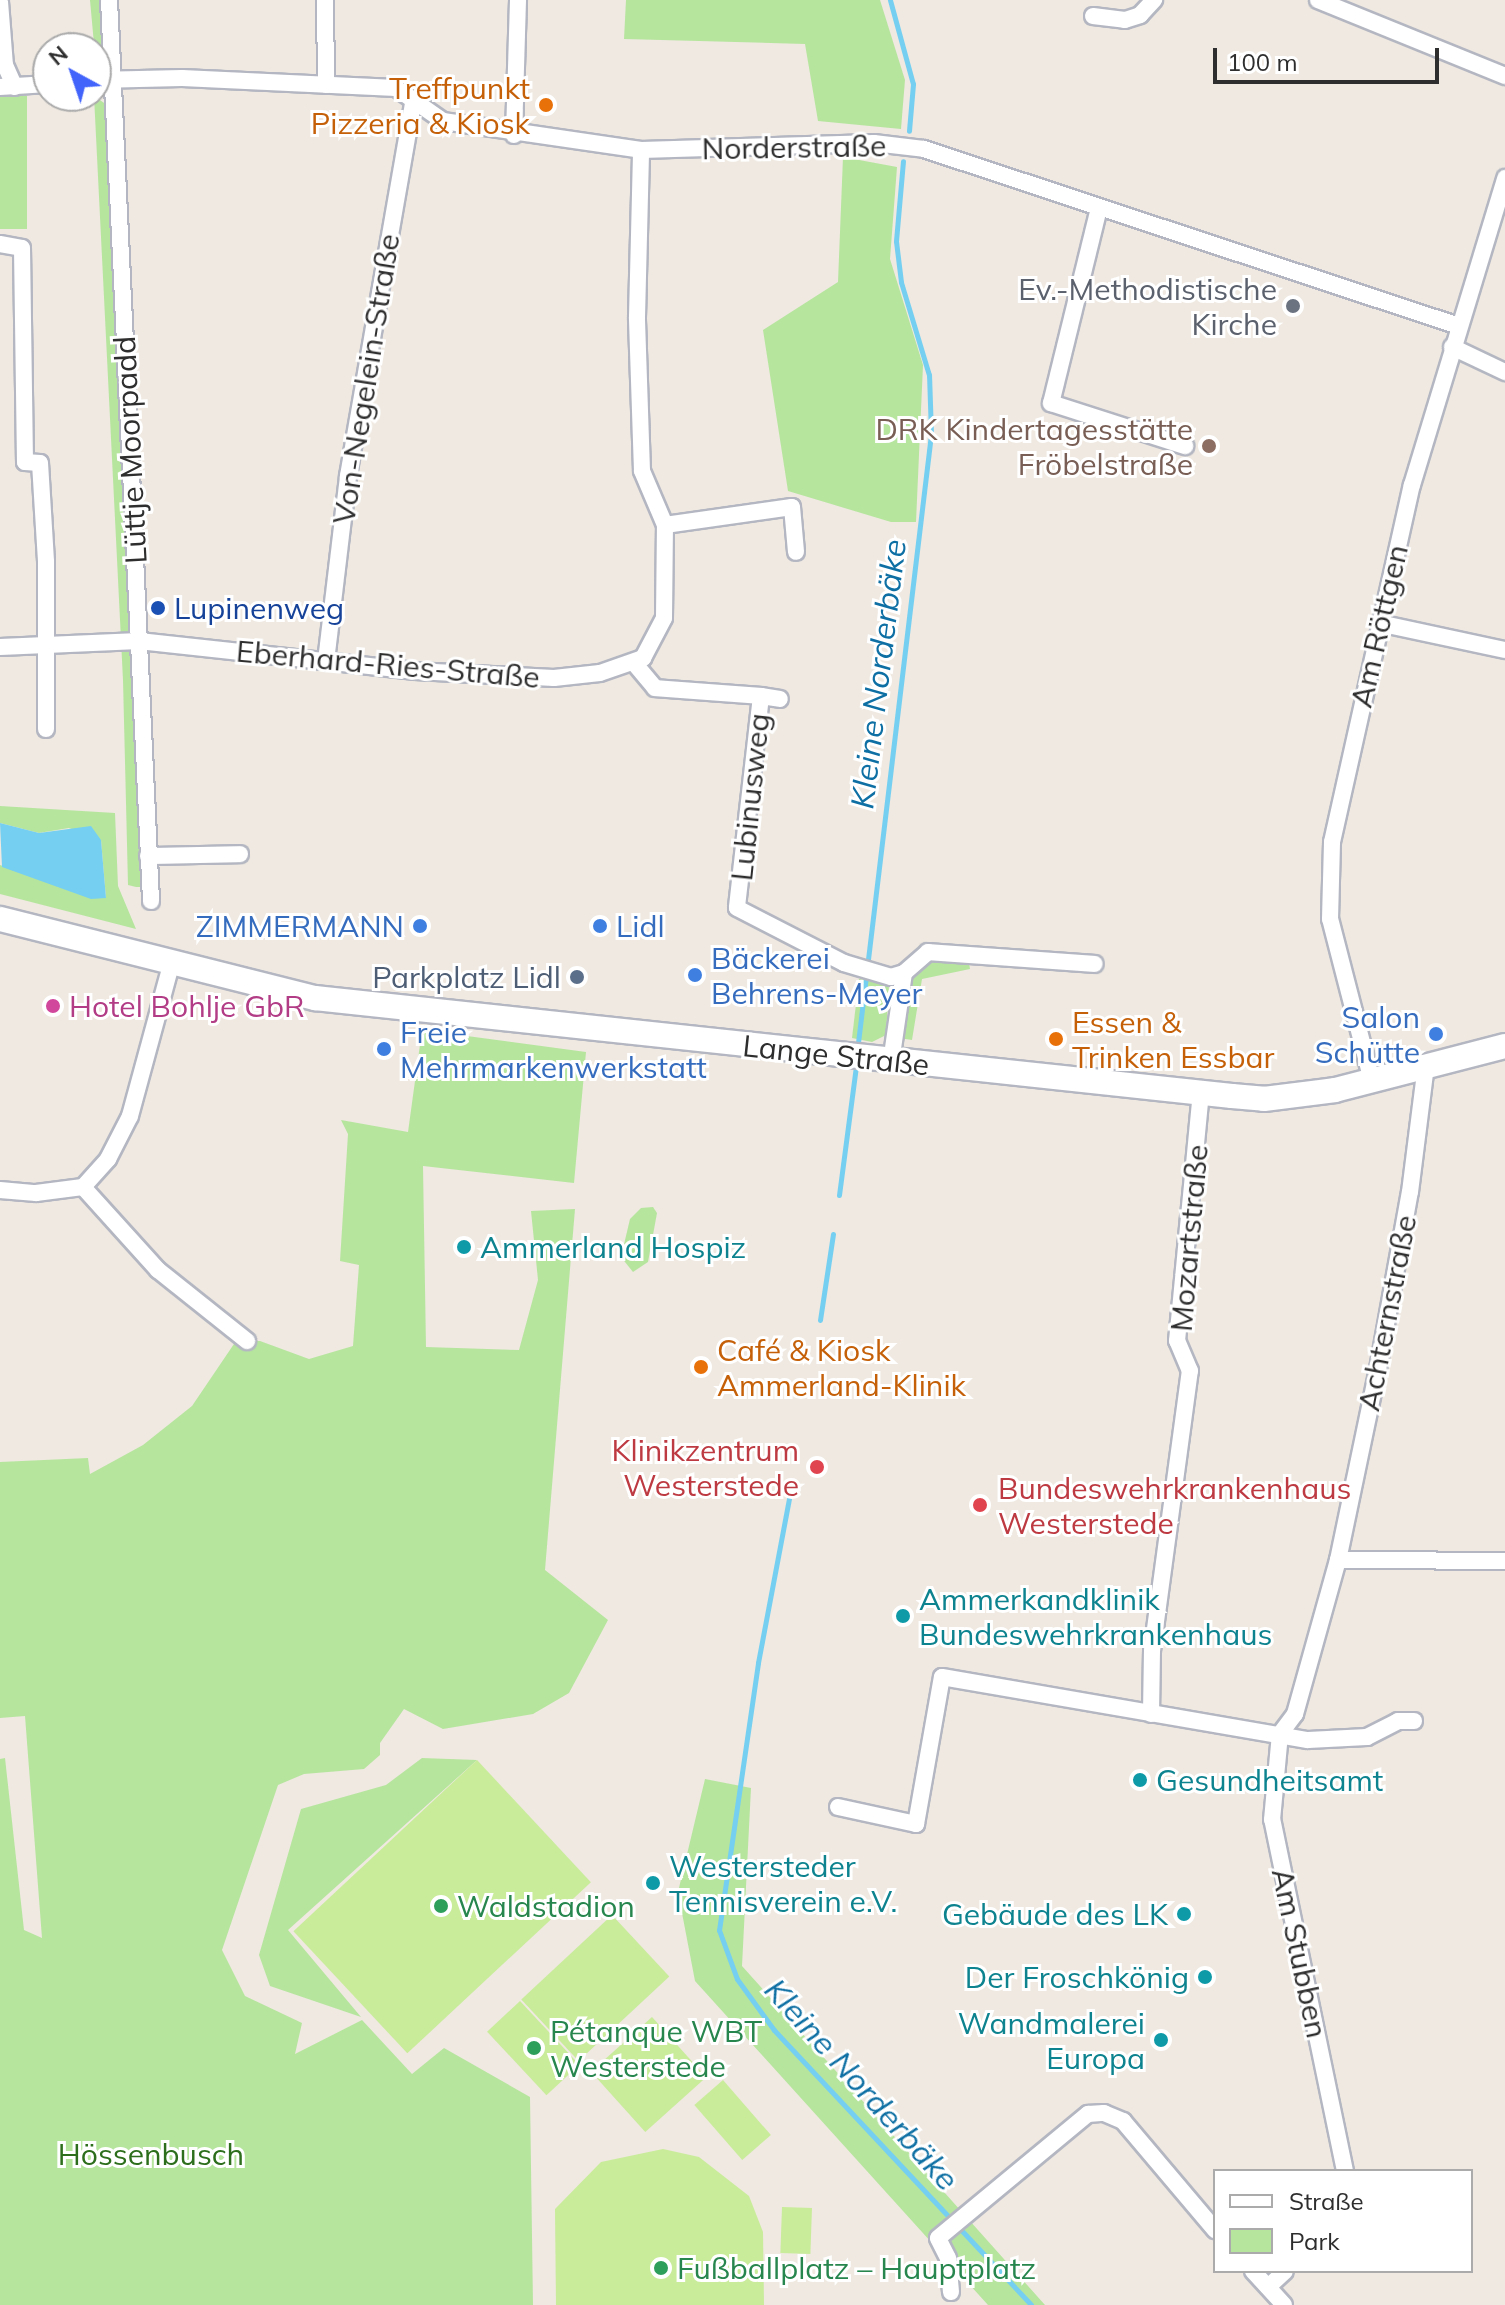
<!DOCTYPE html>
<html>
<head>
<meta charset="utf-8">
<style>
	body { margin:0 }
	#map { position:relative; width:1505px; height:2305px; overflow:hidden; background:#efe9e1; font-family:Mulish,sans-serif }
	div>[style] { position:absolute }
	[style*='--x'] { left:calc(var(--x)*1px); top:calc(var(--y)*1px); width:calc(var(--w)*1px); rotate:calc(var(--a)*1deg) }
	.green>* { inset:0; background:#b6e59e; transform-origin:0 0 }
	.pitch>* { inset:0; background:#c9ec9a; transform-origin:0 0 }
	.water>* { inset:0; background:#75cff0 }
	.stream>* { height:5px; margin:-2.5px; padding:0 2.5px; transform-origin:2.5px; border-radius:2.5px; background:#75cff0 }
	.roads { filter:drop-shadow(2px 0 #b4b7c1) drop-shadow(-2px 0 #b4b7c1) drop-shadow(0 2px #b4b7c1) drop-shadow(0 -2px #b4b7c1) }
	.street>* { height:16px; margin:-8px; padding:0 8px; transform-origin:8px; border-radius:8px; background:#fff }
	.secondary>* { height:24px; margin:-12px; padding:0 12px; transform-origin:12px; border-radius:12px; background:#fff }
	.dots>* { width:22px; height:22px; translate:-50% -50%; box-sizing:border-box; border:4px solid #fff; border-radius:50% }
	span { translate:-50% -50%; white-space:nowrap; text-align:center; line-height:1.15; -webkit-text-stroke:6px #fff; paint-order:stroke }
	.food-label { font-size:30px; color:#c56008 }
	.right { translate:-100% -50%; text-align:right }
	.left { translate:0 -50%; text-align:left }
	.street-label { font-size:30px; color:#2e2e2e }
	.worship-label { font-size:30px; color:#5b616d }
	.education-label { font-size:30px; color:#785e54 }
	.transit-label { font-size:30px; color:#164399 }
	.shop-label { font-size:30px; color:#366cbe }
	.service-label { font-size:30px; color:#4e5e75 }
	.hotel-label { font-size:30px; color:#b23c85 }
	.culture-label { font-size:30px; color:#0d838f }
	.health-label { font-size:30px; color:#be3a42 }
	.leisure-label { font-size:30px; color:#27864d }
	.park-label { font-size:30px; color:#2c6e1b }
	.water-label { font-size:32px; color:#0d6fa3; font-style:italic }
	.legend { position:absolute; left:1213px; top:2169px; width:260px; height:104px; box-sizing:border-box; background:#fff; border:2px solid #ababab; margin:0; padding:10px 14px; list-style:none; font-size:24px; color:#2e2e2e }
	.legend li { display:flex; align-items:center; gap:16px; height:40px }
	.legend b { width:40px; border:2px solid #ababab }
	.north { position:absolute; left:32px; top:32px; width:80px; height:80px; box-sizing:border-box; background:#fff; border:2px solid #ababab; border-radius:50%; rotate:320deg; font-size:22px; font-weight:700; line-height:32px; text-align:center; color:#2e2e2e }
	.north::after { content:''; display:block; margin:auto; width:28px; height:36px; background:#4264fb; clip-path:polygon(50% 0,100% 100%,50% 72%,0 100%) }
	.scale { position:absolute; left:1213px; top:48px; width:226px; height:36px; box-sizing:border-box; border:4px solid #2e2e2e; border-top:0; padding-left:10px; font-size:24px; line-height:28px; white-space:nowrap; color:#2e2e2e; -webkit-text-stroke:6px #fff; paint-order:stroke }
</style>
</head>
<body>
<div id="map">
	<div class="green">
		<div style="clip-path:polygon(90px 0,101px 0,104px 66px,96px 66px)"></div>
		<div style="clip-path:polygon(626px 0,880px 0,905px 80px,901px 129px,818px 121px,805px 44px,624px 39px)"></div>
		<div style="left:0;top:96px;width:27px;height:133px"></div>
		<div style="clip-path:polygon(94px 96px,107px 105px,146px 887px,136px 887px,128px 885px,123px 680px)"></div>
		<div style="clip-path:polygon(843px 157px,897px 167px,890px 259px,923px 365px,916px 522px,891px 522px,788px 491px,763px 330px,838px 282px)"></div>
		<div style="clip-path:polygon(0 806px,115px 813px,118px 886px,136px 929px,0 894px,0 865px,91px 898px,106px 898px,101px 840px,69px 828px,39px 833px,0 823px)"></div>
		<div style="clip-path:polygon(931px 959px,969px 963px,970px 969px,922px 979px,912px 1040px,899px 1038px,910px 976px)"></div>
		<div style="clip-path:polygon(859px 979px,889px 985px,886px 1035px,872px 1042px,852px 1038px)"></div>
		<div style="clip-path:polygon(422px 1030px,586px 1052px,574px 1183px,423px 1166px,426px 1347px,519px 1350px,538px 1280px,531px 1211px,575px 1209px,545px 1570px,608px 1620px,569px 1693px,533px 1714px,443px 1729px,404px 1709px,380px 1743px,380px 1755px,364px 1769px,304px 1774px,278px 1785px,222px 1950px,245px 1996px,302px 2023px,295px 2054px,362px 2020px,412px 2074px,444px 2048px,530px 2097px,533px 2305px,0 2305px,0 1759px,5px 1758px,24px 1930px,42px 1938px,25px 1716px,0 1718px,0 1462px,88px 1458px,90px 1474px,143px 1445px,192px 1406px,236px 1341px,260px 1341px,309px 1359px,353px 1346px,359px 1265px,340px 1261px,348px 1134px,341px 1120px,408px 1132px)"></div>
		<div style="clip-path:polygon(653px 1207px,657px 1213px,648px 1262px,633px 1272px,621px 1257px,630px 1219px,641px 1208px)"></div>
		<div style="clip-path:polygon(422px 1758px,477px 1760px,288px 1930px,361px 2017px,270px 1986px,259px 1955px,301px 1809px,386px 1785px)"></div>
		<div style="clip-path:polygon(705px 1779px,751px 1788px,742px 1966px,1045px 2305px,988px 2305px,695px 1981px,678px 1892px)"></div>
	</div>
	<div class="pitch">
		<div style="left:477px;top:1760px;width:167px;height:251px;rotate:47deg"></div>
		<div style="left:612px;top:1915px;width:84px;height:124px;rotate:47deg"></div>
		<div style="left:520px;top:2001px;width:87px;height:45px;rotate:47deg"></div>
		<div style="left:652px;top:2017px;width:81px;height:82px;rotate:48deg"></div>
		<div style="left:723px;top:2080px;width:73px;height:38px;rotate:49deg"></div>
		<div style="clip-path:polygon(663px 2149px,699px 2157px,749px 2196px,763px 2232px,764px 2305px,556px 2305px,555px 2209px,601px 2162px)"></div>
		<div style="left:782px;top:2207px;width:30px;height:46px;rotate:2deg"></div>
	</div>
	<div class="water">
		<div style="clip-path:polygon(0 823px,39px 833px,91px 826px,101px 840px,106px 898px,91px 899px,2px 867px)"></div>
	</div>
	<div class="stream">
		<div style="--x:890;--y:0;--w:87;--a:74.7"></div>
		<div style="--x:913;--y:84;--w:47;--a:94.9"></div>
		<div style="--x:857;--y:1051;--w:621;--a:-83.16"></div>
		<div style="--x:931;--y:434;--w:59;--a:-91.9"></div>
		<div style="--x:929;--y:375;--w:97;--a:-106.8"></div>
		<div style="--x:901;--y:282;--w:41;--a:-97"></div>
		<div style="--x:896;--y:241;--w:80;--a:-85"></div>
		<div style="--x:839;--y:1195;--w:131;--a:-82.5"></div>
		<div style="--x:820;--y:1320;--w:87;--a:-81.4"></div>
		<div style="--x:791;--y:1488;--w:178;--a:100.7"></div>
		<div style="--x:758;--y:1663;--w:270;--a:98.3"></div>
		<div style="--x:719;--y:1930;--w:52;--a:69.8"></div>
		<div style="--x:737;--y:1979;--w:63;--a:54"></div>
		<div style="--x:774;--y:2030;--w:376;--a:46.9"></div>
	</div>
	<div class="roads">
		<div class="street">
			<div style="--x:109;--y:0;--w:902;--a:87.33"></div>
			<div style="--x:325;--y:0;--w:85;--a:89.3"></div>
			<div style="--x:1318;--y:0;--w:202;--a:22.1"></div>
			<div style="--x:0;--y:2;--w:63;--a:85.5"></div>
			<div style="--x:5;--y:65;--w:24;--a:66"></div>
			<div style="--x:1093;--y:16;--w:32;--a:7"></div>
			<div style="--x:1125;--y:20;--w:16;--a:-18"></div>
			<div style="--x:1140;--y:15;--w:21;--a:-47"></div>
			<div style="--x:96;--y:80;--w:86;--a:-1.3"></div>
			<div style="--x:182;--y:78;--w:214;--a:2.7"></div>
			<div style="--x:396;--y:88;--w:57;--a:35.1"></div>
			<div style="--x:443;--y:121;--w:200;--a:8.3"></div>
			<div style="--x:641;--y:150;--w:233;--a:-1.7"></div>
			<div style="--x:874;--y:143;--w:50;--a:6.8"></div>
			<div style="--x:924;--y:149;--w:564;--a:18.31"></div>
			<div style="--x:0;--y:87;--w:48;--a:-3.6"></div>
			<div style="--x:514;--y:135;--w:135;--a:-88.3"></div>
			<div style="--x:1099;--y:208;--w:201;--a:103.8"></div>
			<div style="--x:1051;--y:403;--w:141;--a:17.8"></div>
			<div style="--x:0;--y:244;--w:22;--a:10"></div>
			<div style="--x:22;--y:248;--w:214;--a:89.2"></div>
			<div style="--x:25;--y:462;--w:15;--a:4"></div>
			<div style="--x:40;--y:463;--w:99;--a:86.5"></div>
			<div style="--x:46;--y:562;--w:167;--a:90"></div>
			<div style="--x:1452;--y:347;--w:59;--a:25.3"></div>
			<div style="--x:665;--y:525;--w:128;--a:-8.1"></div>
			<div style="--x:792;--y:507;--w:45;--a:84.9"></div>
			<div style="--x:1379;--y:623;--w:129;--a:12.1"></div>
			<div style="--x:0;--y:647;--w:139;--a:-2.5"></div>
			<div style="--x:139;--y:641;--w:278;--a:6.2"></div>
			<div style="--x:415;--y:671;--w:139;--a:2.9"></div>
			<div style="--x:554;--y:678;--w:46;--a:-6.2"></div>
			<div style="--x:600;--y:673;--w:46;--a:-19.2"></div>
			<div style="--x:643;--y:658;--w:45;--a:-62.3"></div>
			<div style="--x:664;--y:618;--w:93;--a:-89.4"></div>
			<div style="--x:665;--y:525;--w:59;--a:-113.1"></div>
			<div style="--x:642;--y:471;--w:154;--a:-91.9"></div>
			<div style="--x:637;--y:317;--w:167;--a:-88.6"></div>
			<div style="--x:326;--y:661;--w:186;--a:-83.2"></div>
			<div style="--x:348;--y:476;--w:383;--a:-80.1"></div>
			<div style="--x:635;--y:664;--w:31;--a:50"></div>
			<div style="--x:655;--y:688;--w:106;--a:4.3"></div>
			<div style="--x:761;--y:696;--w:213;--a:96.5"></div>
			<div style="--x:737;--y:908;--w:120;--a:27.2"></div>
			<div style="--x:844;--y:963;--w:49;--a:16.6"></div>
			<div style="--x:891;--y:977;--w:14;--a:-17"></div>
			<div style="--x:761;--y:696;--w:19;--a:9"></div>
			<div style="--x:148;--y:856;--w:92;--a:-1.2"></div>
			<div style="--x:891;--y:1062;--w:90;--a:-81.7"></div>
			<div style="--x:904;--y:973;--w:32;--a:-41"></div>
			<div style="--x:928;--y:952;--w:167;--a:4.1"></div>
			<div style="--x:1372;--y:1081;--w:167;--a:-104.5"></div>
			<div style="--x:1330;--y:919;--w:77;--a:-88.5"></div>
			<div style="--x:1332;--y:842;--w:366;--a:-77.4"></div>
			<div style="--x:1412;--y:485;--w:321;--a:-73.1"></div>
			<div style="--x:83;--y:1187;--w:112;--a:47.9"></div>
			<div style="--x:158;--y:1270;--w:114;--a:38.6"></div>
			<div style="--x:0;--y:1190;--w:36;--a:5"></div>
			<div style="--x:36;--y:1193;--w:47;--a:-7.3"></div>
			<div style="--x:83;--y:1187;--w:38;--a:-48"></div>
			<div style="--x:108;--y:1159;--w:48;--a:-62.9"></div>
			<div style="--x:130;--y:1116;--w:156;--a:-74.8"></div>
			<div style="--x:1338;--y:1560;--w:167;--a:0.3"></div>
			<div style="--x:1151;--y:1714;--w:63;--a:-89.1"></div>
			<div style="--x:1152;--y:1651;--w:283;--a:-82.3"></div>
			<div style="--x:1190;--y:1371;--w:33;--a:-113"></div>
			<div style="--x:1177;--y:1341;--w:248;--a:-84.5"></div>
			<div style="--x:838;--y:1807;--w:80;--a:12.3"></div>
			<div style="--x:916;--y:1824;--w:149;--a:-80"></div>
			<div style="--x:942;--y:1677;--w:371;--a:9.8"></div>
			<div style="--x:1308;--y:1740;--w:59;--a:-2.9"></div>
			<div style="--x:1367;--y:1737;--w:35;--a:-27"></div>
			<div style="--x:1398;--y:1721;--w:16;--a:0"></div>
			<div style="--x:1345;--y:2171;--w:359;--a:-101.7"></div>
			<div style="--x:1272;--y:1820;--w:86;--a:-84.7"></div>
			<div style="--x:1280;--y:1734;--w:25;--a:-53"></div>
			<div style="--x:1295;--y:1714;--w:160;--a:-74.4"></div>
			<div style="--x:1338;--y:1560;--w:195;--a:-78.2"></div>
			<div style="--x:1378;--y:1369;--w:180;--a:-79.8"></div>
			<div style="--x:1410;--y:1192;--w:127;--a:-82.8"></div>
			<div style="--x:1253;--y:2271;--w:46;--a:47.6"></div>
			<div style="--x:1268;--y:2287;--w:23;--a:-43"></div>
			<div style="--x:951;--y:2292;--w:34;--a:-95"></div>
			<div style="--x:948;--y:2258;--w:22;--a:-117"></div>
			<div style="--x:938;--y:2238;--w:195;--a:-39.6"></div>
			<div style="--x:1088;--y:2114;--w:16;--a:-4"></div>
			<div style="--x:1104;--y:2113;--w:21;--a:23"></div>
			<div style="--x:1123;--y:2121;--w:143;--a:49.8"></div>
		</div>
		<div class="secondary">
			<div style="--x:0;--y:919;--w:325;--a:14.1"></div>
			<div style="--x:315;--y:998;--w:922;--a:6.1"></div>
			<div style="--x:1232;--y:1096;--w:32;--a:5"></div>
			<div style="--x:1264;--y:1099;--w:72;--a:-7.2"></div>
			<div style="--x:1335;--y:1090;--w:176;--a:-14.5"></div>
		</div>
	</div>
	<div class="dots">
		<div style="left:546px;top:105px;background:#e8710a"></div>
		<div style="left:1293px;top:306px;background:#6b7280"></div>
		<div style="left:1209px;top:446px;background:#8d6e63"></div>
		<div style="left:158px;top:608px;background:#1a4fb4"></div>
		<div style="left:420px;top:926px;background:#3f7fe0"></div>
		<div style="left:600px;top:926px;background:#3f7fe0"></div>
		<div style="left:695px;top:975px;background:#3f7fe0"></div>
		<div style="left:577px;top:977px;background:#5c6f8a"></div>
		<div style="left:53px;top:1006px;background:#d1479c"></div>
		<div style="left:1436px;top:1034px;background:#3f7fe0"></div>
		<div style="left:1056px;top:1039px;background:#e8710a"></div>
		<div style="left:384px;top:1049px;background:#3f7fe0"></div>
		<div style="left:464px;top:1247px;background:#0f9aa8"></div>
		<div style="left:701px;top:1367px;background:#e8710a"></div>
		<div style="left:817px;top:1467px;background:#e0444e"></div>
		<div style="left:980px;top:1505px;background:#e0444e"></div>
		<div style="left:903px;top:1616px;background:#0f9aa8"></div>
		<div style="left:1140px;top:1780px;background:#0f9aa8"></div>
		<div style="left:653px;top:1883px;background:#0f9aa8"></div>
		<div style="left:441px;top:1906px;background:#2e9e5b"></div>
		<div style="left:1184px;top:1914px;background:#0f9aa8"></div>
		<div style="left:1205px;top:1977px;background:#0f9aa8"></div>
		<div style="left:1161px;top:2040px;background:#0f9aa8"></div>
		<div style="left:534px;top:2048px;background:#2e9e5b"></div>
		<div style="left:661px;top:2268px;background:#2e9e5b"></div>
	</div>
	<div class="food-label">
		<span class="right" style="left:530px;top:105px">Treffpunkt<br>Pizzeria &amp; Kiosk</span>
		<span class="left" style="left:1072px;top:1039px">Essen &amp;<br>Trinken Essbar</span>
		<span class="left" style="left:717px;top:1367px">Café &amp; Kiosk<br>Ammerland-Klinik</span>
	</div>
	<div class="street-label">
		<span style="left:794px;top:147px;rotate:-1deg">Norderstraße</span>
		<span style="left:366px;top:379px;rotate:-81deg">Von-Negelein-Straße</span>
		<span style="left:130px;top:450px;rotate:-93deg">Lüttje Moorpadd</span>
		<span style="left:1379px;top:626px;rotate:-77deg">Am Röttgen</span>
		<span style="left:388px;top:664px;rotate:5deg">Eberhard-Ries-Straße</span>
		<span style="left:750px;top:797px;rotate:-84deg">Lubinusweg</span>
		<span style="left:836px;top:1055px;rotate:6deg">Lange Straße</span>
		<span style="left:1189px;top:1238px;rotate:-85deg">Mozartstraße</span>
		<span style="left:1387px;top:1313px;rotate:-79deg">Achternstraße</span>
		<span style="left:1300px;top:1953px;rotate:78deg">Am Stubben</span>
	</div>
	<div class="worship-label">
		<span class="right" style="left:1277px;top:306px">Ev.-Methodistische<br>Kirche</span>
	</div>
	<div class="education-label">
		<span class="right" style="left:1193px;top:446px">DRK Kindertagesstätte<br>Fröbelstraße</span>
	</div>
	<div class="transit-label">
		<span class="left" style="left:174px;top:608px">Lupinenweg</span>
	</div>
	<div class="shop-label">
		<span class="right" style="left:404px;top:926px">ZIMMERMANN</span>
		<span class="left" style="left:616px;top:926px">Lidl</span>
		<span class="left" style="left:711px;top:975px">Bäckerei<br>Behrens-Meyer</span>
		<span class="right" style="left:1420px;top:1034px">Salon<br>Schütte</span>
		<span class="left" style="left:400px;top:1049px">Freie<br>Mehrmarkenwerkstatt</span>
	</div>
	<div class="service-label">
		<span class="right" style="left:561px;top:977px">Parkplatz Lidl</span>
	</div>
	<div class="hotel-label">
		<span class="left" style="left:69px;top:1006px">Hotel Bohlje GbR</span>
	</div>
	<div class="culture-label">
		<span class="left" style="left:480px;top:1247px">Ammerland Hospiz</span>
		<span class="left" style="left:919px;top:1616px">Ammerkandklinik<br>Bundeswehrkrankenhaus</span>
		<span class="left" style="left:1156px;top:1780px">Gesundheitsamt</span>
		<span class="left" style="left:669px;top:1883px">Westersteder<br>Tennisverein e.V.</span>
		<span class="right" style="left:1168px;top:1914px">Gebäude des LK</span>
		<span class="right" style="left:1189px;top:1977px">Der Froschkönig</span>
		<span class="right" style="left:1145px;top:2040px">Wandmalerei<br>Europa</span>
	</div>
	<div class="health-label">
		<span class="right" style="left:799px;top:1467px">Klinikzentrum<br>Westerstede</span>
		<span class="left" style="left:998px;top:1505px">Bundeswehrkrankenhaus<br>Westerstede</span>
	</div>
	<div class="leisure-label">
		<span class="left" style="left:457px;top:1906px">Waldstadion</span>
		<span class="left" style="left:550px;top:2048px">Pétanque WBT<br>Westerstede</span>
		<span class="left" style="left:677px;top:2268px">Fußballplatz – Hauptplatz</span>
	</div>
	<div class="park-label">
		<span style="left:151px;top:2154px">Hössenbusch</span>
	</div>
	<div class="water-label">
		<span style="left:878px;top:674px;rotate:-83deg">Kleine Norderbäke</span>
		<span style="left:862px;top:2084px;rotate:48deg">Kleine Norderbäke</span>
	</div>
	<ul class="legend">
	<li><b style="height:10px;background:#fff"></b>Straße</li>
	<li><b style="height:22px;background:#b6e59e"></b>Park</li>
	</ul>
	<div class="north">N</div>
	<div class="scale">100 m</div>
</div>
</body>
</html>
